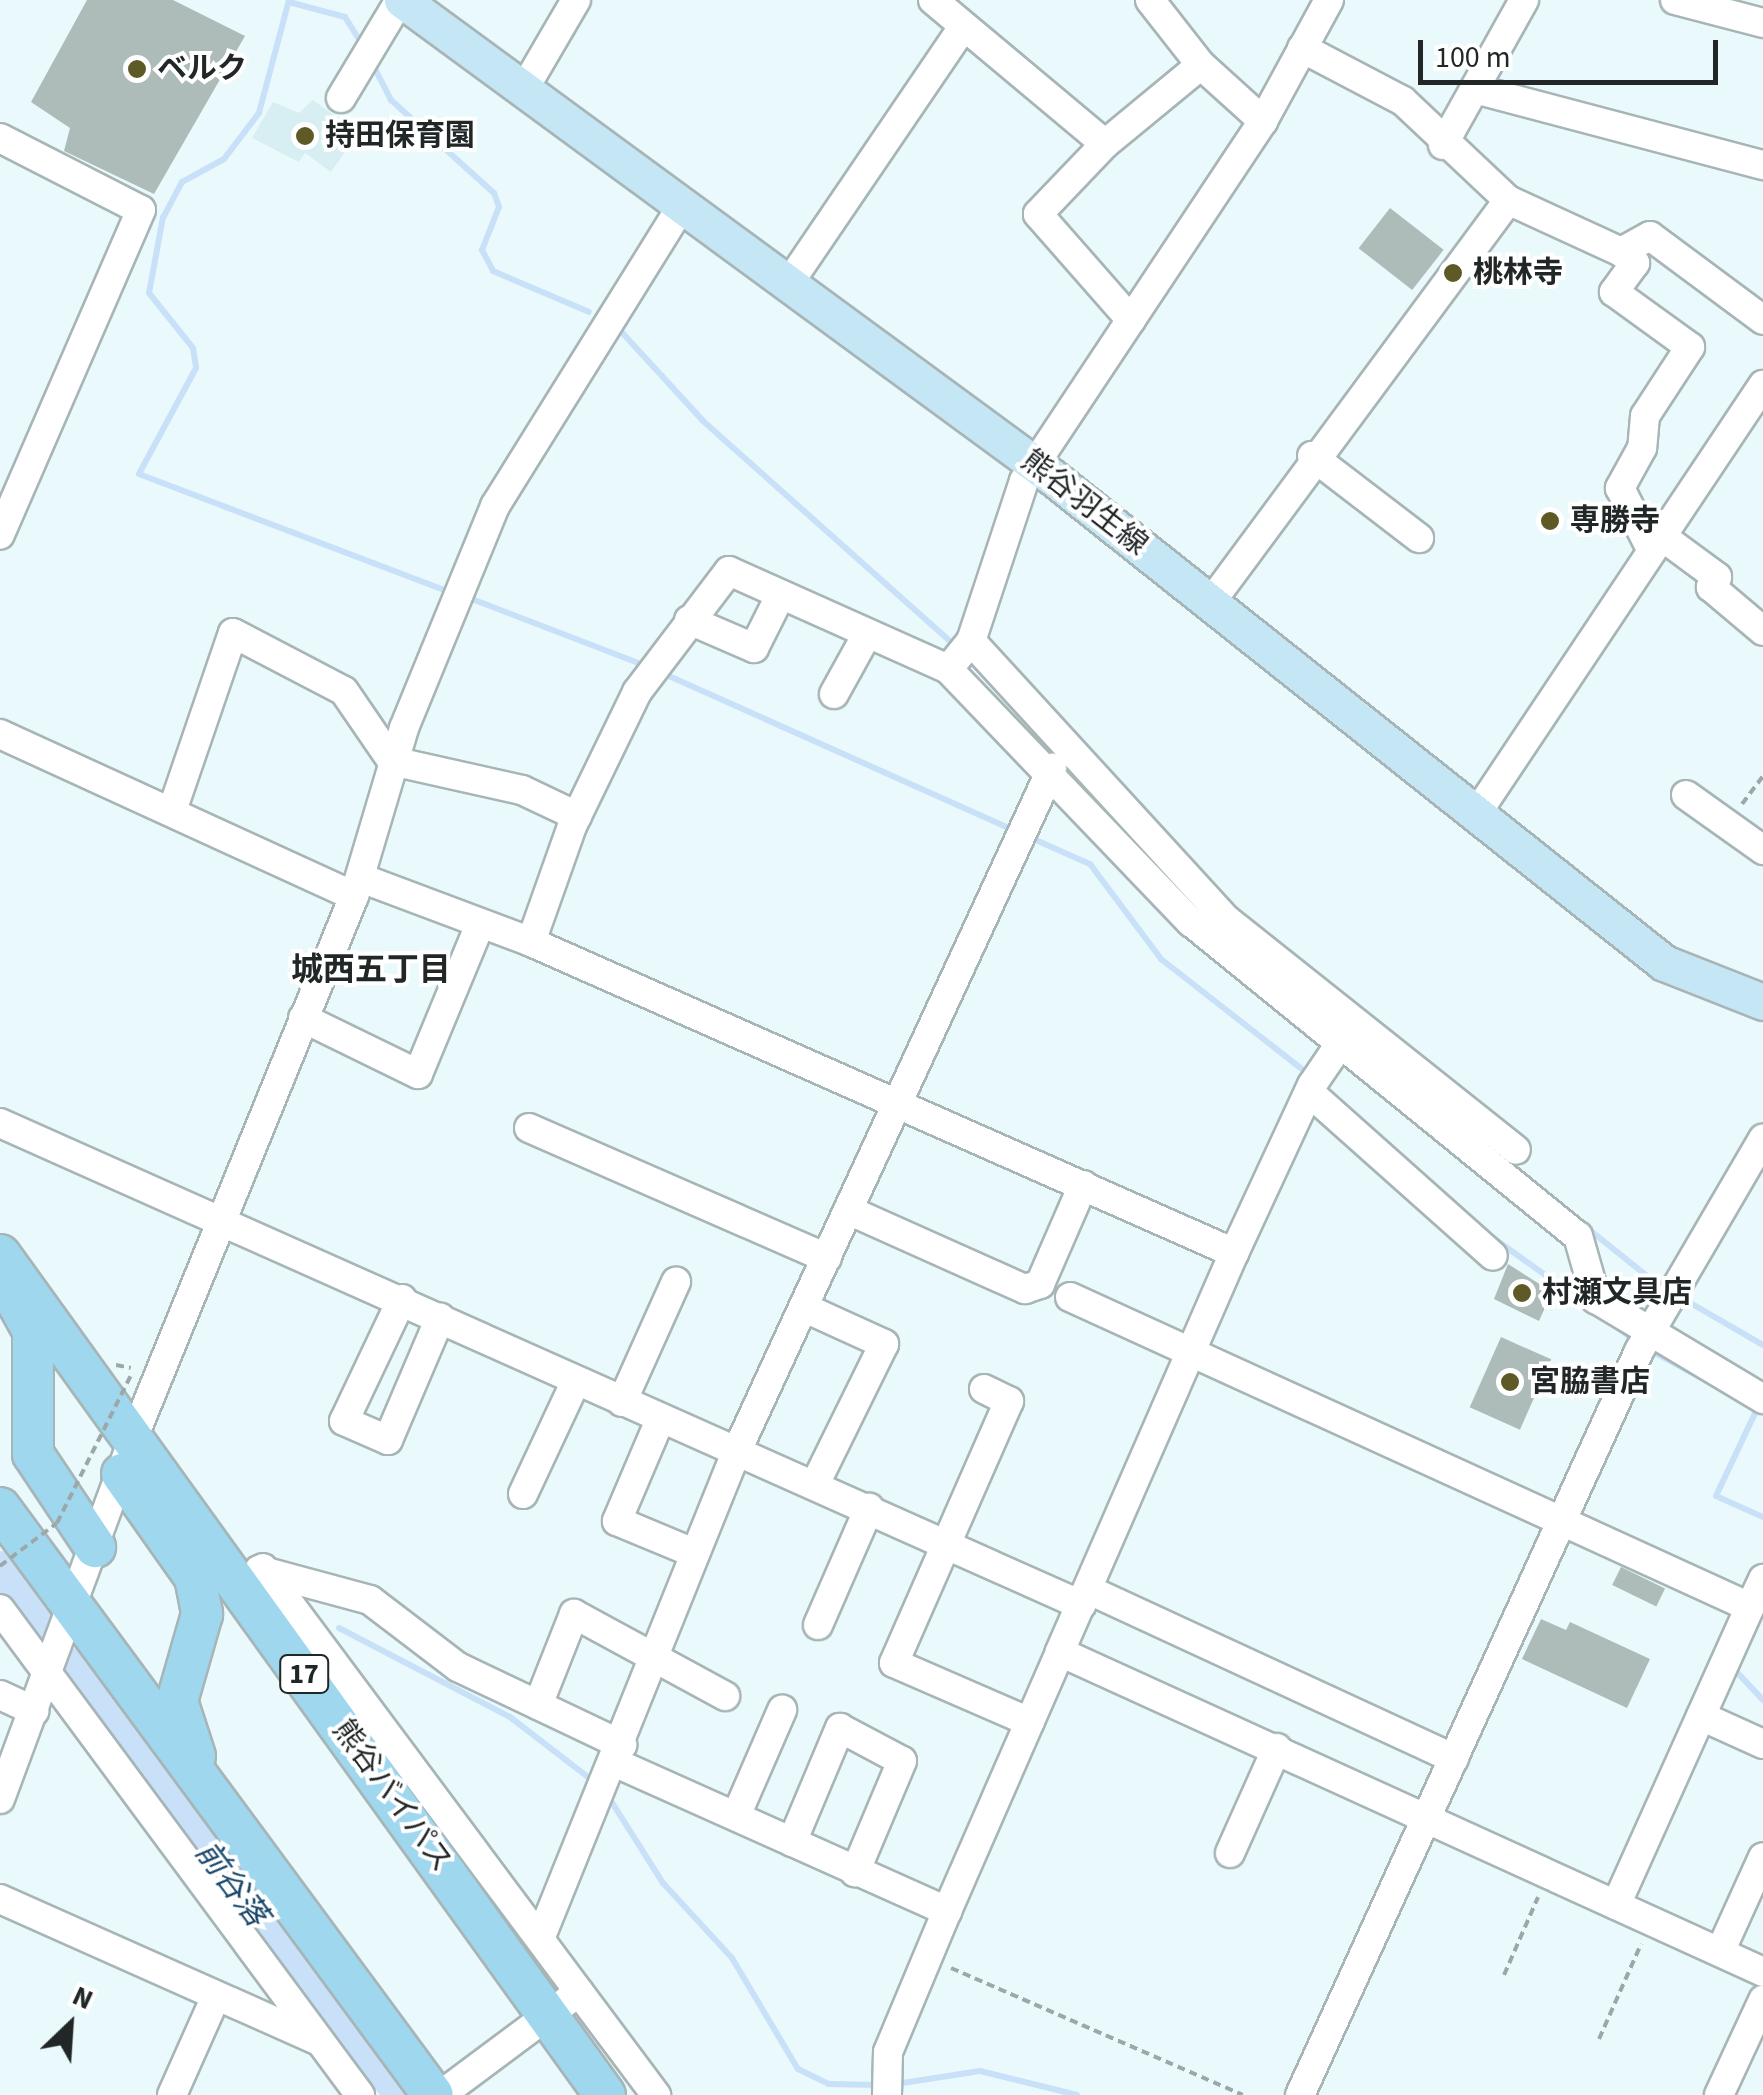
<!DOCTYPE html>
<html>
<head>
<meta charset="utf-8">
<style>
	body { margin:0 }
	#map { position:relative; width:1763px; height:2095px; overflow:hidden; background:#eaf9fb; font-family:"Source Sans 3","Noto Sans JP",sans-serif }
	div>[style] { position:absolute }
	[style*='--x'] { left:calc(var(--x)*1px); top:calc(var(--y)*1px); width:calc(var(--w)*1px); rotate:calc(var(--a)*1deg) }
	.built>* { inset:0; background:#d7eff2 }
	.stream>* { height:6px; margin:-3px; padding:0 3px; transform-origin:3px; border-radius:3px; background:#c8e1f9 }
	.river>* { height:35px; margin:-17.5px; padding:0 17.5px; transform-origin:17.5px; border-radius:17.5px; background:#c8e1f9 }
	.building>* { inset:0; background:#adbbb9; transform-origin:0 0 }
	.path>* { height:4px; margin-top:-2px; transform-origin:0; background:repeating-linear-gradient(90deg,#9ba7a8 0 8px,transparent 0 13px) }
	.roads { filter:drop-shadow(2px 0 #a7b5b7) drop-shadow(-2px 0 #a7b5b7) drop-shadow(0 2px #a7b5b7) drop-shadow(0 -2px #a7b5b7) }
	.minor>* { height:28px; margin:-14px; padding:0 14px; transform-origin:14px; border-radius:14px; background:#fff }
	.major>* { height:35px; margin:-17.5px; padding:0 17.5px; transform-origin:17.5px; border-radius:17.5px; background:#c5e7f5 }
	.highway>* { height:40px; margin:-20px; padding:0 20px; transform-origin:20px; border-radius:20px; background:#9fd7ef }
	.path-bridge>* { height:4px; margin-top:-2px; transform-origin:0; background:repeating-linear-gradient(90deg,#9ba7a8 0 8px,transparent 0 13px) }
	.dots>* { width:28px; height:28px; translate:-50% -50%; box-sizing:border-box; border:5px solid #fff; border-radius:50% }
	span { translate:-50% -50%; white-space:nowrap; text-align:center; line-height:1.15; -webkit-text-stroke:8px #fff; paint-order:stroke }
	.shield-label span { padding:2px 8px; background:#fff; border:2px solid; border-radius:8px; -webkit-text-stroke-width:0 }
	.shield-label { font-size:28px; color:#212627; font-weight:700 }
	.poi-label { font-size:30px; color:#212627; font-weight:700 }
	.left { translate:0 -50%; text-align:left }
	.street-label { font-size:30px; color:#212627 }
	.neighbourhood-label { font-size:32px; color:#212627; font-weight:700 }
	.water-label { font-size:32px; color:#19476c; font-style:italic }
	.north { position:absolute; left:20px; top:1975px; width:100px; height:100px; -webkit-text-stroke:8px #fff; paint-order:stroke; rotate:25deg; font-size:28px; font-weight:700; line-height:40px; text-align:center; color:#212627 }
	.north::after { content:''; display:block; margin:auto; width:35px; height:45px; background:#212627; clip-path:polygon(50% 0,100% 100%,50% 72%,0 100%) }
	.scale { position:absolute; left:1418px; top:40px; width:300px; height:45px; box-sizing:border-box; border:5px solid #212627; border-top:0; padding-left:12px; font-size:30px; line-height:35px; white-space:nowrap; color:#212627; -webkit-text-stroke:8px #fff; paint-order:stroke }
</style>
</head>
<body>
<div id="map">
	<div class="built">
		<div style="clip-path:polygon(313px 100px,358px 133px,331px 172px,305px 153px,299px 162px,252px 138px,273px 102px,299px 113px)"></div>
	</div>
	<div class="stream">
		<div style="--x:289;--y:0;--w:117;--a:104.9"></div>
		<div style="--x:259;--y:113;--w:58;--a:127.3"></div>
		<div style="--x:224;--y:159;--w:48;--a:151.3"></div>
		<div style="--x:182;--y:182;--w:40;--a:118"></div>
		<div style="--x:163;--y:217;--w:77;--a:100.4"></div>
		<div style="--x:149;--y:293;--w:70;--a:51.3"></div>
		<div style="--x:193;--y:348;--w:20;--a:81"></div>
		<div style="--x:196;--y:368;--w:120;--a:118.3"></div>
		<div style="--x:139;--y:474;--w:335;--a:20.8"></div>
		<div style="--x:289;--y:2;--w:58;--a:15"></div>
		<div style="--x:345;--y:17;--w:36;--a:58"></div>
		<div style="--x:372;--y:63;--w:42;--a:62.8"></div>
		<div style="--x:391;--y:100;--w:139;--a:42.1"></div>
		<div style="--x:494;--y:193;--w:15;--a:70"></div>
		<div style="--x:499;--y:207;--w:46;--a:111.6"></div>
		<div style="--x:482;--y:250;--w:24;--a:62"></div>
		<div style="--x:493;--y:271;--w:104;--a:23.1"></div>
		<div style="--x:617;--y:327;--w:127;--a:47.5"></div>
		<div style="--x:703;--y:421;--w:340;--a:41.7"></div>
		<div style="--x:464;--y:596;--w:198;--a:21"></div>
		<div style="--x:660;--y:672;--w:387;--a:24.1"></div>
		<div style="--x:1029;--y:837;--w:67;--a:23.9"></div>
		<div style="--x:1090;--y:864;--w:119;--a:53.2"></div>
		<div style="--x:1161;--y:959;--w:187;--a:38"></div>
		<div style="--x:1142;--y:847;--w:77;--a:48.7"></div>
		<div style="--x:1348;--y:1109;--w:157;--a:41.6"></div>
		<div style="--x:1586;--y:1227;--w:91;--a:38.8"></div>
		<div style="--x:1489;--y:1235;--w:123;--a:35.4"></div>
		<div style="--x:1687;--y:1301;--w:88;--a:30.1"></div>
		<div style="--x:1611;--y:1323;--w:32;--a:36"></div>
		<div style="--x:1648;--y:1349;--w:67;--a:28.5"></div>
		<div style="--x:1758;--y:1407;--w:98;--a:115.3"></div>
		<div style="--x:1716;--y:1496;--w:51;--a:24.1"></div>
		<div style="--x:339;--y:1628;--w:193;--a:27.5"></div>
		<div style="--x:510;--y:1717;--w:105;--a:37.6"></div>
		<div style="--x:1733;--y:1668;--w:44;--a:46.8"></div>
		<div style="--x:606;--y:1793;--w:107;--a:57.7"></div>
		<div style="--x:663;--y:1883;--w:102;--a:47.4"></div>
		<div style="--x:732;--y:1958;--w:129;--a:59.3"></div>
		<div style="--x:798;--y:2069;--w:34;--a:26"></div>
		<div style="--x:829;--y:2084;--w:49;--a:1.2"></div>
		<div style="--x:896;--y:2084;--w:85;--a:-8.8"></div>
		<div style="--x:980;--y:2071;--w:100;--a:13.9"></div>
	</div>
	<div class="river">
		<div style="--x:0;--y:1568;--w:77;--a:54.5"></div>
		<div style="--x:70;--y:1665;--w:309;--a:53.7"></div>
		<div style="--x:253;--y:1914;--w:235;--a:50.4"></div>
	</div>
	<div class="building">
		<div style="clip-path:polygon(87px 0,173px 0,245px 36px,154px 194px,64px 151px,70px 128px,31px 102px)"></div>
		<div style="left:1390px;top:208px;width:68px;height:51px;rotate:38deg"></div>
		<div style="clip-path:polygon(1508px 1264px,1552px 1292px,1539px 1321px,1494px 1299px)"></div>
		<div style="left:1501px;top:1337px;width:55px;height:77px;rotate:24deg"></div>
		<div style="left:1621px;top:1567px;width:49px;height:20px;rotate:26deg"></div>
		<div style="clip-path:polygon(1541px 1619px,1566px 1630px,1570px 1622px,1650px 1659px,1627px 1708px,1522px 1659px)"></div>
	</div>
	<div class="path">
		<div style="--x:1742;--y:804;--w:35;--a:-53"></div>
		<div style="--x:116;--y:1365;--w:15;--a:11"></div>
		<div style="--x:951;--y:1968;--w:318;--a:23.5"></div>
		<div style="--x:1504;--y:1975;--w:85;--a:-66.4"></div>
		<div style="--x:1599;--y:2039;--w:104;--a:-66.1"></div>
	</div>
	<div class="roads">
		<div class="minor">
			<div style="--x:933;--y:0;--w:224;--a:39.9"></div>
			<div style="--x:1150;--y:0;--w:83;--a:51.9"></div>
			<div style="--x:1201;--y:65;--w:84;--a:42.1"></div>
			<div style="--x:1329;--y:0;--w:138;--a:118.6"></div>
			<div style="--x:1263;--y:121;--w:432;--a:123.6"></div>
			<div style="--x:1024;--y:481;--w:169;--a:108.3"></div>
			<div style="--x:971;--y:641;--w:36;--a:129"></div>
			<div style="--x:948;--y:669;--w:351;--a:46.2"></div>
			<div style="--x:1191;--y:922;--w:498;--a:39.1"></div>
			<div style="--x:1578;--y:1236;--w:66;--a:74.1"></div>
			<div style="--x:1596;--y:1299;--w:195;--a:30.9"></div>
			<div style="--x:1675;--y:0;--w:91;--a:14.6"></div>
			<div style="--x:1302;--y:48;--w:114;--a:27.7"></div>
			<div style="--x:1403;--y:101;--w:144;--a:43.3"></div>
			<div style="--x:1508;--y:200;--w:124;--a:24.7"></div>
			<div style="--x:1621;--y:252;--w:33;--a:-29"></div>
			<div style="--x:1650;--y:236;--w:141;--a:36.6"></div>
			<div style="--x:524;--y:89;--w:103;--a:-59.7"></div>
			<div style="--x:1475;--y:89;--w:298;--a:14.8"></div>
			<div style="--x:341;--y:98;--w:114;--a:-59"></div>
			<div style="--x:0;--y:138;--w:158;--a:27.1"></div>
			<div style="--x:141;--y:210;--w:354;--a:113.5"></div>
			<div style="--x:1443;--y:145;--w:166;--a:-60.8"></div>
			<div style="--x:1621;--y:252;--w:18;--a:38"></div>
			<div style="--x:1635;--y:263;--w:36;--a:126"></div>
			<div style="--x:1614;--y:292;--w:94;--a:35.9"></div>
			<div style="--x:1690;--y:347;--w:82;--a:123.1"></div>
			<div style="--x:1645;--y:416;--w:32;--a:95"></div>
			<div style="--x:1642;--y:448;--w:46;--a:118.8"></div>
			<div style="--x:1620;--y:488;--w:68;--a:63.1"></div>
			<div style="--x:789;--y:283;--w:310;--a:-55.8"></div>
			<div style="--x:1131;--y:320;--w:141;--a:-131.3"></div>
			<div style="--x:1038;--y:214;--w:97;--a:-46.3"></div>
			<div style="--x:1105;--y:144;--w:124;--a:-39.5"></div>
			<div style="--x:1312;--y:456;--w:135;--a:37.5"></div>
			<div style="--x:1660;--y:535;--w:71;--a:36.4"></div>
			<div style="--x:1717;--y:577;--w:12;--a:121"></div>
			<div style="--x:1711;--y:587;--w:68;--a:40.2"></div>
			<div style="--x:1211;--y:602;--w:500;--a:-53.5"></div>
			<div style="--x:689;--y:620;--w:71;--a:23.3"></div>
			<div style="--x:754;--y:648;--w:58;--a:-63.4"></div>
			<div style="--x:971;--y:641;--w:379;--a:47.5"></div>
			<div style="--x:1227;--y:920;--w:369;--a:38.5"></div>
			<div style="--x:834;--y:694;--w:66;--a:-61.1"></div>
			<div style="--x:0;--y:734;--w:389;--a:24.6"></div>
			<div style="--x:1686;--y:795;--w:95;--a:35.5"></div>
			<div style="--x:172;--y:811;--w:188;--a:-71.1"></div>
			<div style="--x:233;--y:633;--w:125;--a:27.6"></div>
			<div style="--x:344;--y:691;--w:85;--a:55.6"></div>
			<div style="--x:392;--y:761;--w:133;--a:12.6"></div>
			<div style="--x:522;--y:790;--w:61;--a:25.3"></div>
			<div style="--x:1477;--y:813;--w:515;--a:-56.25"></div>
			<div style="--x:361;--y:878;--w:182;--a:20.6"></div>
			<div style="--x:531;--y:942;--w:769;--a:23.86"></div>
			<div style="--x:1234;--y:1253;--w:435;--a:113.6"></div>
			<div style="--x:1060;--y:1652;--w:772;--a:24.47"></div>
			<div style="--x:531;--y:942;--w:123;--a:-70.5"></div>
			<div style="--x:572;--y:826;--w:149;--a:-64.1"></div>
			<div style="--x:637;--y:692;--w:152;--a:-52.8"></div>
			<div style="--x:729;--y:571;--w:240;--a:24.1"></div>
			<div style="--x:303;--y:1018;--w:128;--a:26"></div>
			<div style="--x:418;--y:1074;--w:162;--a:-67.5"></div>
			<div style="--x:1309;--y:1092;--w:246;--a:41.7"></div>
			<div style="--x:0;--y:1123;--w:1184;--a:24.03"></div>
			<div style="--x:529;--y:1128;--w:325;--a:23.6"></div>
			<div style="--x:848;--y:1210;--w:194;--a:24.1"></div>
			<div style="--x:1025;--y:1289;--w:16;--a:-18"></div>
			<div style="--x:1040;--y:1284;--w:108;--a:-66.5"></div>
			<div style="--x:1234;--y:1253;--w:185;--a:-65.1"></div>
			<div style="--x:1312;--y:1085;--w:68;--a:-55.8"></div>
			<div style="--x:1070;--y:1297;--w:747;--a:24.51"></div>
			<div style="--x:1750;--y:1607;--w:31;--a:-65"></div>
			<div style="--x:402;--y:1299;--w:135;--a:115.4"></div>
			<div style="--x:344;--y:1421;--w:48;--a:23.4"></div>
			<div style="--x:388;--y:1440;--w:133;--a:-66.9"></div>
			<div style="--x:805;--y:1308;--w:87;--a:24.5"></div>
			<div style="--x:884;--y:1344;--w:156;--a:116.2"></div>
			<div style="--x:984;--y:1389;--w:28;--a:26"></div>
			<div style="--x:1009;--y:1401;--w:286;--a:113.7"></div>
			<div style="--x:894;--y:1663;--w:148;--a:23.5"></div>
			<div style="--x:622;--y:1402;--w:132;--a:-65.8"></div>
			<div style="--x:660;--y:1420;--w:110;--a:113.1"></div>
			<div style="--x:617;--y:1521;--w:83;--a:22.6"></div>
			<div style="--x:523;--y:1494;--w:125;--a:-64.9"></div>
			<div style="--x:263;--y:1568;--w:529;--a:53.3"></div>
			<div style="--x:579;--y:1992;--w:172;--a:143.3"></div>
			<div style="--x:259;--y:1570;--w:115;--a:15.1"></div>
			<div style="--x:370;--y:1600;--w:111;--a:37.3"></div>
			<div style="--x:458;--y:1667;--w:182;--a:25.4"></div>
			<div style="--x:1089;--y:1590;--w:402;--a:24.8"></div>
			<div style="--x:0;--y:1609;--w:605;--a:53.47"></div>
			<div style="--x:818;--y:1625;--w:128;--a:-66.4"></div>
			<div style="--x:0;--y:1695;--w:38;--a:25"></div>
			<div style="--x:538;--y:1705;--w:98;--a:-68.4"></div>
			<div style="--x:574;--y:1614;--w:172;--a:28.5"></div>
			<div style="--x:1701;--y:1716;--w:68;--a:24.3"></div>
			<div style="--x:616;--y:1763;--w:363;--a:24.1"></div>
			<div style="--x:947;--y:1911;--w:283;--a:-66.4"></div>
			<div style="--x:0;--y:1799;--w:387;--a:-69.7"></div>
			<div style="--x:134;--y:1436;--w:583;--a:-67.83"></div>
			<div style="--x:354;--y:896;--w:175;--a:-73.4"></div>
			<div style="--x:404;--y:728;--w:240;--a:-67.7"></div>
			<div style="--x:495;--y:506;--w:354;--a:-58.1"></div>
			<div style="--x:736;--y:1816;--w:116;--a:-66.5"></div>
			<div style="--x:792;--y:1842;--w:124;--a:-67.2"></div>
			<div style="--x:840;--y:1728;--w:70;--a:28"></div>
			<div style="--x:902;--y:1761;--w:121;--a:112.9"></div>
			<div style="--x:1230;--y:1853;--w:115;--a:-65.9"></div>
			<div style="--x:0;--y:1899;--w:349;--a:24"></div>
			<div style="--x:1616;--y:1905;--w:327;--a:-65.8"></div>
			<div style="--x:542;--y:1934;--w:516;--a:-68.05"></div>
			<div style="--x:735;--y:1455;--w:757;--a:-65.23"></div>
			<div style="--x:1720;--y:1952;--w:104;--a:-65.6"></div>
			<div style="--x:579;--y:1992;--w:129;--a:53.2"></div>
			<div style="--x:172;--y:2095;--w:108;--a:-66"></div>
			<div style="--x:887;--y:2095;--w:43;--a:-88.7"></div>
			<div style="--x:888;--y:2052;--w:153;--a:-67.3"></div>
			<div style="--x:1300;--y:2095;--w:818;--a:-65.5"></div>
			<div style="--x:1639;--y:1351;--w:246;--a:-59.7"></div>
			<div style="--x:1719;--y:2095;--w:105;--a:-65.1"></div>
		</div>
		<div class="major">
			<div style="--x:402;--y:0;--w:806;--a:36.27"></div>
			<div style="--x:1052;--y:477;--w:781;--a:38.45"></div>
			<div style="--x:1664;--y:963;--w:106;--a:21.5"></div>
		</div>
		<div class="highway">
			<div style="--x:0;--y:1255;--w:1035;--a:54.24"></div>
			<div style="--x:16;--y:1300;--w:35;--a:61"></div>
			<div style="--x:33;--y:1331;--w:123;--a:90"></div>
			<div style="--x:33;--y:1454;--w:112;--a:56.3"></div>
			<div style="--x:122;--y:1474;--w:126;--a:54.7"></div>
			<div style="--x:195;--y:1577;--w:38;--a:79"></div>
			<div style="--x:202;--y:1614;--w:91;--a:106"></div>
			<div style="--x:177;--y:1701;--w:58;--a:71.9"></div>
			<div style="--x:0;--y:1508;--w:729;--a:53.59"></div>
		</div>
	</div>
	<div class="path-bridge">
		<div style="--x:0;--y:1566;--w:71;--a:-37"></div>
		<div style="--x:57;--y:1523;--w:165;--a:-63.4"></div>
	</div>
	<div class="dots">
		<div style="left:137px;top:69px;background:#5e5a26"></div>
		<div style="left:305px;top:136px;background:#5e5a26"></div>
		<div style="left:1453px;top:273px;background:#5e5a26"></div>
		<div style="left:1550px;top:521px;background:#5e5a26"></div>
		<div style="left:1522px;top:1293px;background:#5e5a26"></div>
		<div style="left:1510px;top:1382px;background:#5e5a26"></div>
	</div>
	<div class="shield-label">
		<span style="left:304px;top:1674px">17</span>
	</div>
	<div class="poi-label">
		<span class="left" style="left:157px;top:69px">ベルク</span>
		<span class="left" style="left:325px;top:136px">持田保育園</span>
		<span class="left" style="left:1473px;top:273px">桃林寺</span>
		<span class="left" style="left:1570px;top:521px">専勝寺</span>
		<span class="left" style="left:1542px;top:1293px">村瀬文具店</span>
		<span class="left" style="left:1530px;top:1382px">宮脇書店</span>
	</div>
	<div class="street-label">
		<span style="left:1084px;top:503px;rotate:38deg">熊谷羽生線</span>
		<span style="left:392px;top:1796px;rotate:54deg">熊谷バイパス</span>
	</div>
	<div class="neighbourhood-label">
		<span style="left:371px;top:970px">城西五丁目</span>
	</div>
	<div class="water-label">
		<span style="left:231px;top:1884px;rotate:53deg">前谷落</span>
	</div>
	<div class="north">N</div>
	<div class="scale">100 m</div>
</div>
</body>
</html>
